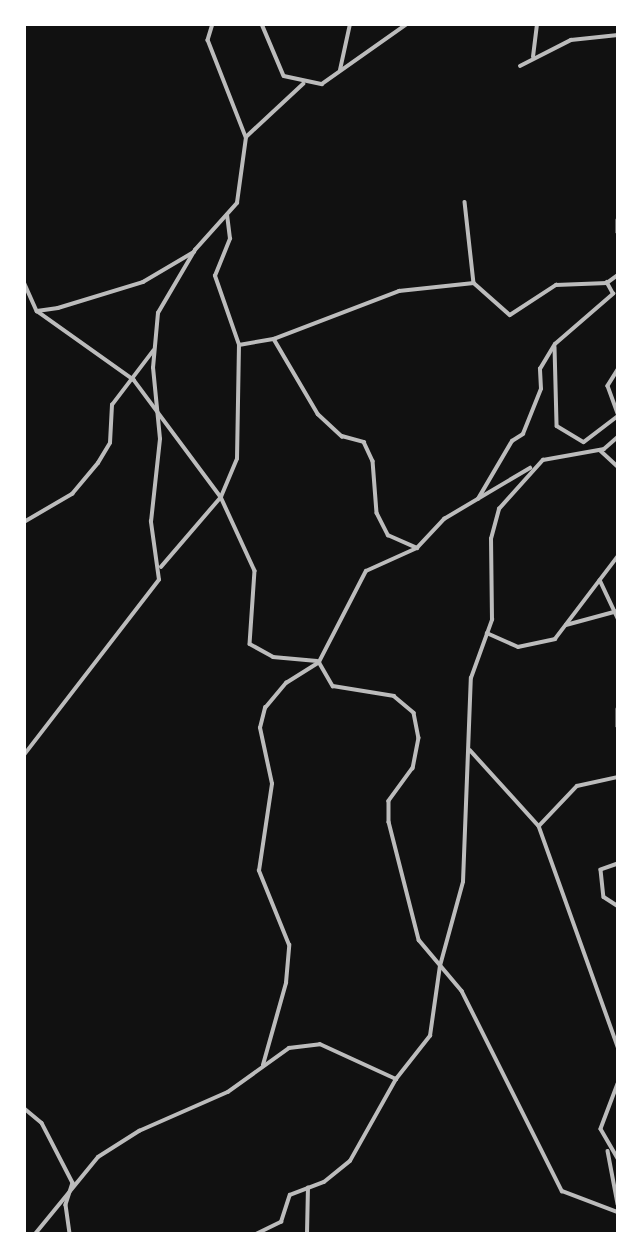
<!DOCTYPE html>
<html>
<head>
<meta charset="utf-8">
<style>
	body { margin:0 }
	#map { position:relative; width:642px; height:1258px; overflow:hidden; background:#111; font-family:"Source Sans 3",sans-serif }
	div>[style] { position:absolute }
	[style*='--x'] { left:calc(var(--x)*1px); top:calc(var(--y)*1px); width:calc(var(--w)*1px); rotate:calc(var(--a)*1deg) }
	.minor>* { height:3.5px; margin:-1.75px; padding:0 1.75px; transform-origin:1.75px; border-radius:1.75px; background:#bcbcbc }
	span { translate:-50% -50%; white-space:nowrap; text-align:center; line-height:1.15; -webkit-text-stroke:6px #fff; paint-order:stroke }
	.frame { position:absolute; inset:0; border:26px solid #fff; pointer-events:none }
</style>
</head>
<body>
<div id="map">
	<div class="minor">
		<div style="--x:213;--y:24;--w:17;--a:107"></div>
		<div style="--x:208;--y:40;--w:104;--a:68.6"></div>
		<div style="--x:262;--y:24;--w:56;--a:67.1"></div>
		<div style="--x:284;--y:76;--w:39;--a:12"></div>
		<div style="--x:322;--y:84;--w:104;--a:-35.2"></div>
		<div style="--x:533;--y:57;--w:33;--a:-83"></div>
		<div style="--x:520;--y:66;--w:57;--a:-27"></div>
		<div style="--x:571;--y:40;--w:47;--a:-6.1"></div>
		<div style="--x:340;--y:70;--w:47;--a:-77.7"></div>
		<div style="--x:465;--y:202;--w:81;--a:83.7"></div>
		<div style="--x:474;--y:283;--w:48;--a:41.6"></div>
		<div style="--x:510;--y:315;--w:55;--a:-33.1"></div>
		<div style="--x:556;--y:285;--w:51;--a:-2.2"></div>
		<div style="--x:618;--y:220;--w:12;--a:90"></div>
		<div style="--x:24;--y:282;--w:32;--a:66"></div>
		<div style="--x:37;--y:311;--w:21;--a:-8"></div>
		<div style="--x:58;--y:308;--w:89;--a:-17"></div>
		<div style="--x:143;--y:282;--w:59;--a:-30.5"></div>
		<div style="--x:37;--y:311;--w:119;--a:35.4"></div>
		<div style="--x:134;--y:380;--w:146;--a:53.4"></div>
		<div style="--x:221;--y:497;--w:81;--a:65.3"></div>
		<div style="--x:255;--y:571;--w:73;--a:93.9"></div>
		<div style="--x:250;--y:644;--w:26;--a:29"></div>
		<div style="--x:273;--y:657;--w:44;--a:5.2"></div>
		<div style="--x:274;--y:339;--w:134;--a:-21"></div>
		<div style="--x:399;--y:291;--w:75;--a:-6.1"></div>
		<div style="--x:239;--y:345;--w:36;--a:-10"></div>
		<div style="--x:274;--y:339;--w:87;--a:59.6"></div>
		<div style="--x:318;--y:414;--w:33;--a:43"></div>
		<div style="--x:342;--y:436;--w:23;--a:15"></div>
		<div style="--x:364;--y:442;--w:21;--a:65"></div>
		<div style="--x:373;--y:461;--w:52;--a:85.6"></div>
		<div style="--x:377;--y:513;--w:25;--a:63"></div>
		<div style="--x:388;--y:535;--w:32;--a:24"></div>
		<div style="--x:555;--y:347;--w:79;--a:88.5"></div>
		<div style="--x:557;--y:426;--w:31;--a:31"></div>
		<div style="--x:584;--y:442;--w:43;--a:-37.4"></div>
		<div style="--x:618;--y:370;--w:19;--a:122"></div>
		<div style="--x:608;--y:386;--w:29;--a:70"></div>
		<div style="--x:600;--y:450;--w:25;--a:43"></div>
		<div style="--x:478;--y:499;--w:67;--a:-59.6"></div>
		<div style="--x:512;--y:441;--w:13;--a:-32"></div>
		<div style="--x:523;--y:434;--w:48;--a:-68.2"></div>
		<div style="--x:541;--y:389;--w:20;--a:-93"></div>
		<div style="--x:540;--y:369;--w:29;--a:-59"></div>
		<div style="--x:555;--y:344;--w:77;--a:-40.8"></div>
		<div style="--x:613;--y:294;--w:13;--a:-119"></div>
		<div style="--x:607;--y:283;--w:14;--a:-36"></div>
		<div style="--x:24;--y:522;--w:56;--a:-30.3"></div>
		<div style="--x:72;--y:494;--w:40;--a:-50"></div>
		<div style="--x:98;--y:463;--w:23;--a:-59"></div>
		<div style="--x:110;--y:443;--w:38;--a:-87"></div>
		<div style="--x:112;--y:405;--w:68;--a:-52.8"></div>
		<div style="--x:161;--y:567;--w:92;--a:-49.4"></div>
		<div style="--x:221;--y:497;--w:41;--a:-67.2"></div>
		<div style="--x:237;--y:459;--w:114;--a:-89"></div>
		<div style="--x:239;--y:345;--w:73;--a:-109.2"></div>
		<div style="--x:215;--y:276;--w:40;--a:-68"></div>
		<div style="--x:230;--y:239;--w:24;--a:-97"></div>
		<div style="--x:600;--y:580;--w:42;--a:64.7"></div>
		<div style="--x:566;--y:625;--w:54;--a:-15.1"></div>
		<div style="--x:487;--y:633;--w:34;--a:24"></div>
		<div style="--x:518;--y:647;--w:38;--a:-12"></div>
		<div style="--x:555;--y:639;--w:104;--a:-52.8"></div>
		<div style="--x:319;--y:662;--w:28;--a:60"></div>
		<div style="--x:333;--y:686;--w:62;--a:9.3"></div>
		<div style="--x:394;--y:696;--w:26;--a:40"></div>
		<div style="--x:414;--y:713;--w:25;--a:79"></div>
		<div style="--x:419;--y:738;--w:31;--a:101"></div>
		<div style="--x:413;--y:768;--w:41;--a:126"></div>
		<div style="--x:389;--y:801;--w:21;--a:90"></div>
		<div style="--x:389;--y:822;--w:122;--a:75.7"></div>
		<div style="--x:419;--y:940;--w:67;--a:49.9"></div>
		<div style="--x:462;--y:991;--w:224;--a:63.4"></div>
		<div style="--x:562;--y:1191;--w:60;--a:20.6"></div>
		<div style="--x:618;--y:709;--w:17;--a:90"></div>
		<div style="--x:470;--y:750;--w:103;--a:47.8"></div>
		<div style="--x:539;--y:826;--w:235;--a:70.3"></div>
		<div style="--x:24;--y:755;--w:221;--a:-52.4"></div>
		<div style="--x:159;--y:580;--w:59;--a:-97.9"></div>
		<div style="--x:151;--y:522;--w:83;--a:-83.8"></div>
		<div style="--x:160;--y:439;--w:71;--a:-95.6"></div>
		<div style="--x:153;--y:368;--w:55;--a:-84.8"></div>
		<div style="--x:158;--y:313;--w:73;--a:-59.6"></div>
		<div style="--x:195;--y:250;--w:63;--a:-48.2"></div>
		<div style="--x:237;--y:203;--w:67;--a:-82.2"></div>
		<div style="--x:246;--y:137;--w:78;--a:-42.9"></div>
		<div style="--x:539;--y:826;--w:55;--a:-46.5"></div>
		<div style="--x:577;--y:786;--w:42;--a:-12.4"></div>
		<div style="--x:618;--y:864;--w:18;--a:161"></div>
		<div style="--x:601;--y:870;--w:27;--a:84"></div>
		<div style="--x:604;--y:897;--w:17;--a:33"></div>
		<div style="--x:263;--y:1065;--w:85;--a:-74.3"></div>
		<div style="--x:286;--y:983;--w:38;--a:-85"></div>
		<div style="--x:289;--y:945;--w:80;--a:-112.1"></div>
		<div style="--x:259;--y:871;--w:88;--a:-81.5"></div>
		<div style="--x:272;--y:784;--w:57;--a:-102.1"></div>
		<div style="--x:260;--y:728;--w:21;--a:-76"></div>
		<div style="--x:265;--y:708;--w:33;--a:-50"></div>
		<div style="--x:286;--y:683;--w:39;--a:-32"></div>
		<div style="--x:319;--y:662;--w:102;--a:-62.7"></div>
		<div style="--x:366;--y:571;--w:56;--a:-24.3"></div>
		<div style="--x:417;--y:548;--w:40;--a:-47"></div>
		<div style="--x:444;--y:519;--w:100;--a:-30.7"></div>
		<div style="--x:618;--y:1084;--w:48;--a:110.7"></div>
		<div style="--x:601;--y:1129;--w:34;--a:60"></div>
		<div style="--x:24;--y:1108;--w:23;--a:40"></div>
		<div style="--x:42;--y:1123;--w:68;--a:62.7"></div>
		<div style="--x:73;--y:1183;--w:23;--a:108"></div>
		<div style="--x:66;--y:1205;--w:29;--a:82"></div>
		<div style="--x:608;--y:1151;--w:54;--a:79.3"></div>
		<div style="--x:35;--y:1234;--w:99;--a:-50.7"></div>
		<div style="--x:98;--y:1157;--w:49;--a:-32.4"></div>
		<div style="--x:139;--y:1131;--w:97;--a:-23.7"></div>
		<div style="--x:228;--y:1092;--w:75;--a:-35.8"></div>
		<div style="--x:289;--y:1048;--w:31;--a:-7"></div>
		<div style="--x:320;--y:1044;--w:84;--a:24.7"></div>
		<div style="--x:256;--y:1234;--w:28;--a:-26"></div>
		<div style="--x:281;--y:1222;--w:28;--a:-72"></div>
		<div style="--x:290;--y:1195;--w:36;--a:-21"></div>
		<div style="--x:324;--y:1182;--w:33;--a:-39"></div>
		<div style="--x:350;--y:1161;--w:94;--a:-60.7"></div>
		<div style="--x:396;--y:1079;--w:55;--a:-51.7"></div>
		<div style="--x:430;--y:1036;--w:71;--a:-81.9"></div>
		<div style="--x:440;--y:966;--w:87;--a:-74.7"></div>
		<div style="--x:463;--y:882;--w:204;--a:-87.8"></div>
		<div style="--x:471;--y:678;--w:62;--a:-70.1"></div>
		<div style="--x:492;--y:620;--w:81;--a:-90.7"></div>
		<div style="--x:491;--y:539;--w:31;--a:-75"></div>
		<div style="--x:499;--y:509;--w:66;--a:-48.1"></div>
		<div style="--x:543;--y:460;--w:62;--a:-10.2"></div>
		<div style="--x:604;--y:449;--w:18;--a:-41"></div>
		<div style="--x:307;--y:1234;--w:46;--a:-88.8"></div>
	</div>
	<div class="frame"></div>
</div>
</body>
</html>
